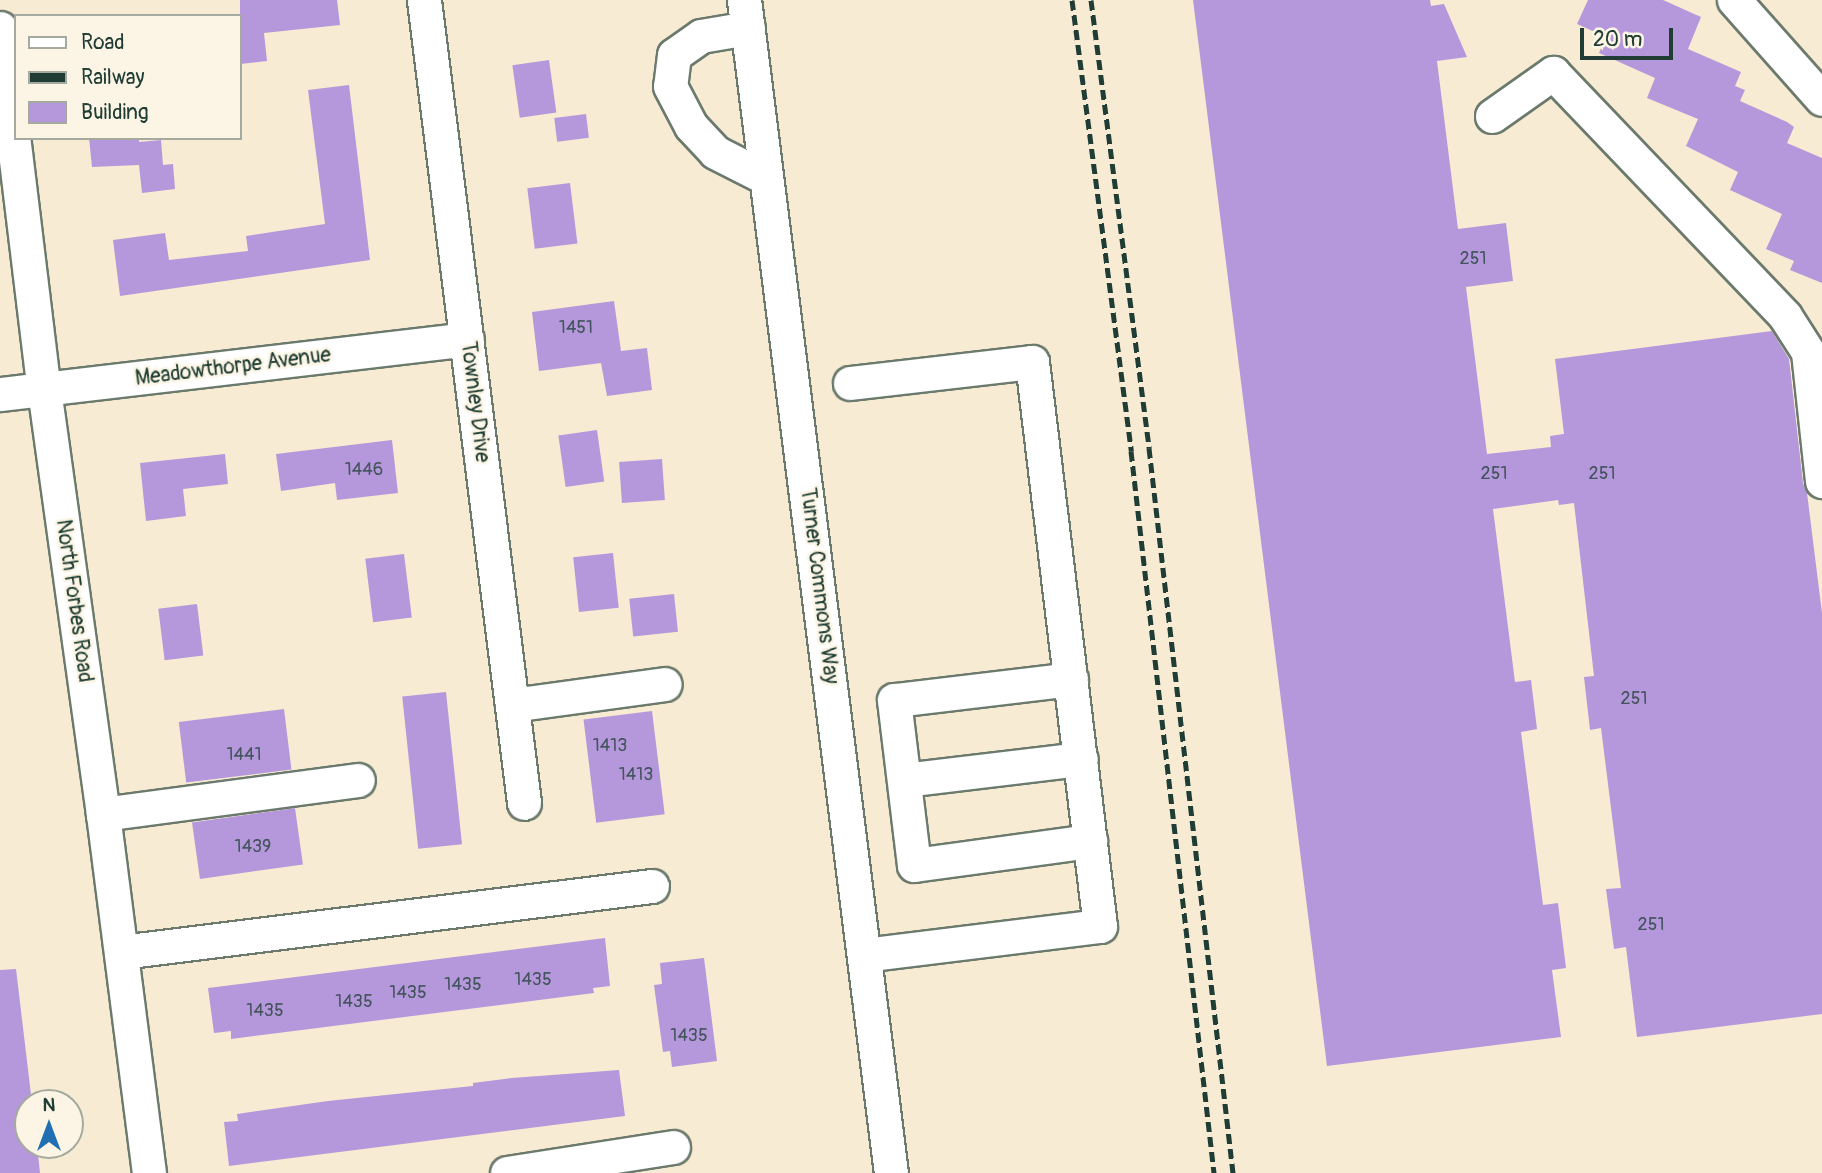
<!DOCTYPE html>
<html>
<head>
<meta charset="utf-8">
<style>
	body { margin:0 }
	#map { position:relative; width:1822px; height:1173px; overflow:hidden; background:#f7ebd3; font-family:Pangolin,sans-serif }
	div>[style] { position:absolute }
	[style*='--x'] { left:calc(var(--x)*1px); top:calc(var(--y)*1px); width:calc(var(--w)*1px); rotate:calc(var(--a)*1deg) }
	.building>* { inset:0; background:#b598db; transform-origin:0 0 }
	.roads { filter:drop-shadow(2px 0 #6b7a6c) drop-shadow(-2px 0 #6b7a6c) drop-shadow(0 2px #6b7a6c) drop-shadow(0 -2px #6b7a6c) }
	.minor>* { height:33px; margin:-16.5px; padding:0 16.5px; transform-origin:16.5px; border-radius:16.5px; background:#fff }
	.rail>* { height:5px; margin-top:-2.5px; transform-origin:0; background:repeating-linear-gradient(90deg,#1f3d34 0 10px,transparent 0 15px) }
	span { translate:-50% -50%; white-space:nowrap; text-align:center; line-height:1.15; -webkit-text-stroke:5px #fcf5e5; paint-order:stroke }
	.number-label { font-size:18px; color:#44545e }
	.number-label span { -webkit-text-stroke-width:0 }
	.street-label { font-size:21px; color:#1f3d34 }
	.legend { position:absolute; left:14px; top:14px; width:228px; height:126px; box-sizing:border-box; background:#fcf5e5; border:2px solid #a4ab9e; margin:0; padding:9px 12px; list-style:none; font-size:21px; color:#1f3d34 }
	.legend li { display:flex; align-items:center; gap:14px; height:35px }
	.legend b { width:35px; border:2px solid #a4ab9e }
	.north { position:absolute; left:14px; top:1089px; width:70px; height:70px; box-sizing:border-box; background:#fcf5e5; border:2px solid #a4ab9e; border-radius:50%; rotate:0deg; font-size:19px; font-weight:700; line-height:28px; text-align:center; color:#1f3d34 }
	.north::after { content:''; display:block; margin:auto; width:24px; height:32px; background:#1f6fb2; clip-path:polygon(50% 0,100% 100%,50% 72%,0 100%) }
	.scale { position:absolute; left:1580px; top:28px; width:93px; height:32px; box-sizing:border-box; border:4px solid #1f3d34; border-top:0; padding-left:9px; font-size:21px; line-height:24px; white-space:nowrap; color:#1f3d34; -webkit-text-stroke:5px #fcf5e5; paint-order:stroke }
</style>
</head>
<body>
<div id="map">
	<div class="building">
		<div style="clip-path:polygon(240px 0,337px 0,340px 25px,264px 33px,267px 61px,240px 64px)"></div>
		<div style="clip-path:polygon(1193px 0,1430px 0,1431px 6px,1444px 4px,1467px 57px,1437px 61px,1458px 229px,1506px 223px,1513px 281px,1466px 287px,1487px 454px,1551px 447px,1550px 436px,1564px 434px,1555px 359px,1772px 331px,1789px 359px,1803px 483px,1807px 493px,1822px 613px,1822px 1014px,1637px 1037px,1626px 947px,1614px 949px,1606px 889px,1621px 888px,1601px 728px,1590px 730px,1584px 677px,1594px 676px,1574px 503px,1559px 505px,1558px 500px,1493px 509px,1515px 682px,1531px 680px,1537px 729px,1521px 732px,1543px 905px,1558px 903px,1566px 968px,1552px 970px,1561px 1037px,1327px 1066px)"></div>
		<div style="clip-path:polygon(1588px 0,1663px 0,1701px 17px,1688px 49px,1741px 72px,1735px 86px,1745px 90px,1740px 101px,1787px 122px,1794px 127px,1787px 143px,1822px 158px,1822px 283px,1790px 270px,1794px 261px,1766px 249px,1782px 214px,1730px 190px,1738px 172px,1686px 146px,1698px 119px,1647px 98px,1655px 78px,1599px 53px,1606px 37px,1577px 24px)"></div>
		<div style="left:549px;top:60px;width:53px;height:37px;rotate:82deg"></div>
		<div style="clip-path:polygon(349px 85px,370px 260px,120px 296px,113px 240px,165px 233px,169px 260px,248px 251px,246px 236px,325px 224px,308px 90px)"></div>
		<div style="left:586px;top:114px;width:24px;height:32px;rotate:83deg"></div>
		<div style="clip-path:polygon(89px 138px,139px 138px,139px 142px,161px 140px,163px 165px,173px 164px,175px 189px,142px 193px,139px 165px,92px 167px)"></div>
		<div style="left:570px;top:183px;width:61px;height:43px;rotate:83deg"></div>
		<div style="clip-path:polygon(614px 301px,621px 351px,647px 348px,652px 390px,607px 396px,601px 363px,539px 371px,532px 312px)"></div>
		<div style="left:597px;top:430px;width:52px;height:39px;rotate:82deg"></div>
		<div style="clip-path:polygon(392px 440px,398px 493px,337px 500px,335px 483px,281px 491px,276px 454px)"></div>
		<div style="clip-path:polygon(225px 454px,228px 484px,183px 489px,186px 516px,146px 521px,140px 463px)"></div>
		<div style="left:662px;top:459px;width:41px;height:43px;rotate:86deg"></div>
		<div style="left:613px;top:553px;width:55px;height:40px;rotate:84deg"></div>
		<div style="left:404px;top:554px;width:64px;height:39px;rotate:83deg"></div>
		<div style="left:674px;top:594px;width:38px;height:45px;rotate:84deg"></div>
		<div style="left:197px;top:604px;width:52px;height:39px;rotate:83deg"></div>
		<div style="left:446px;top:692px;width:153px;height:44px;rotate:84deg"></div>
		<div style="left:284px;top:709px;width:61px;height:106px;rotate:83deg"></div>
		<div style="left:652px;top:711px;width:104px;height:69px;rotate:83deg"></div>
		<div style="left:295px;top:808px;width:57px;height:104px;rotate:82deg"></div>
		<div style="clip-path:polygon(605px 938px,610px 986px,593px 988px,594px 993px,231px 1039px,231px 1031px,214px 1033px,208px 988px)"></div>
		<div style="clip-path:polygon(704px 958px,717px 1061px,672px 1067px,670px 1051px,663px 1052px,654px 985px,662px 984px,660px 963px)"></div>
		<div style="clip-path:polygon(16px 969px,32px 1103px,28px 1103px,28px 1145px,37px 1145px,40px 1173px,0 1173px,0 970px)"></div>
		<div style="clip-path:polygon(619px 1070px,625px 1116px,229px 1166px,224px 1122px,238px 1121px,237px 1114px,328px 1101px,473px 1086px,473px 1083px,512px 1078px)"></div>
	</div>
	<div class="roads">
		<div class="minor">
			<div style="--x:424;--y:0;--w:809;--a:82.9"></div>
			<div style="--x:744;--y:0;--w:1182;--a:82.86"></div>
			<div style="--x:1734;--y:0;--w:132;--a:48.4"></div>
			<div style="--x:0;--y:28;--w:364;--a:83.1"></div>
			<div style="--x:44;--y:389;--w:429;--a:82.1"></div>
			<div style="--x:103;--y:814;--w:362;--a:82.7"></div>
			<div style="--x:748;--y:28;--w:48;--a:170.3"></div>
			<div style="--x:701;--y:36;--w:33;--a:145"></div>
			<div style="--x:674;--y:55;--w:31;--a:97"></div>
			<div style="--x:670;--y:86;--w:45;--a:62.3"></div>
			<div style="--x:691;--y:126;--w:35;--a:47"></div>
			<div style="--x:715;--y:152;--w:57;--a:27"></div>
			<div style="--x:1492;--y:116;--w:75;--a:-35.2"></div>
			<div style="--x:1553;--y:73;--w:336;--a:46.3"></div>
			<div style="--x:1785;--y:316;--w:43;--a:57.4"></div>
			<div style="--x:1808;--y:352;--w:130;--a:83.8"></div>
			<div style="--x:850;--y:383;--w:183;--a:-6.6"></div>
			<div style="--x:1032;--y:362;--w:568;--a:83.13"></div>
			<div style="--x:1100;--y:926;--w:237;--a:173"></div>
			<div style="--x:0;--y:394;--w:470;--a:-6.7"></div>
			<div style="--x:1071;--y:679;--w:178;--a:173.2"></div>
			<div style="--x:894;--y:700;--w:166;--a:83.1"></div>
			<div style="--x:914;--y:865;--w:178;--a:-7.8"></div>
			<div style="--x:512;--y:705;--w:154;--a:-7.8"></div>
			<div style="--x:904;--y:780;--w:178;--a:-6.8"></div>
			<div style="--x:103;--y:814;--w:257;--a:-7.6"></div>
			<div style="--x:121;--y:952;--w:535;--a:-7.09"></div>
			<div style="--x:507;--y:1173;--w:168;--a:-8.9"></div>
		</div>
	</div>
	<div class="rail">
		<div style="--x:1072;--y:0;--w:455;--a:82.5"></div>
		<div style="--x:1131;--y:451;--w:727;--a:83.44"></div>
		<div style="--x:1091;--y:0;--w:452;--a:82.6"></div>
		<div style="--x:1149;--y:448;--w:730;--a:83.39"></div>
	</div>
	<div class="number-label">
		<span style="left:1473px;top:259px">251</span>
		<span style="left:576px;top:328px">1451</span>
		<span style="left:364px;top:470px">1446</span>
		<span style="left:1494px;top:474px">251</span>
		<span style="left:1602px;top:474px">251</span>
		<span style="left:1634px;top:699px">251</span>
		<span style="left:610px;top:746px">1413</span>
		<span style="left:244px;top:755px">1441</span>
		<span style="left:636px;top:775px">1413</span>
		<span style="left:253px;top:847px">1439</span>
		<span style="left:1651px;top:925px">251</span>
		<span style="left:533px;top:980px">1435</span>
		<span style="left:463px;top:985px">1435</span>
		<span style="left:408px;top:993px">1435</span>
		<span style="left:354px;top:1002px">1435</span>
		<span style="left:265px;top:1011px">1435</span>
		<span style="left:689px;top:1036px">1435</span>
	</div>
	<div class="street-label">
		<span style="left:233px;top:367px;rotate:-7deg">Meadowthorpe Avenue</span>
		<span style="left:475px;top:402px;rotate:83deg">Townley Drive</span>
		<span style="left:819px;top:586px;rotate:83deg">Turner Commons Way</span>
		<span style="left:74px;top:601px;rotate:82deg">North Forbes Road</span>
	</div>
	<ul class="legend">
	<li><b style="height:9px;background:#fff"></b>Road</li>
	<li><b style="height:9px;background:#1f3d34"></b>Railway</li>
	<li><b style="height:19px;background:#b598db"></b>Building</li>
	</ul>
	<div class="north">N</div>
	<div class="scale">20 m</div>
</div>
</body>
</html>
